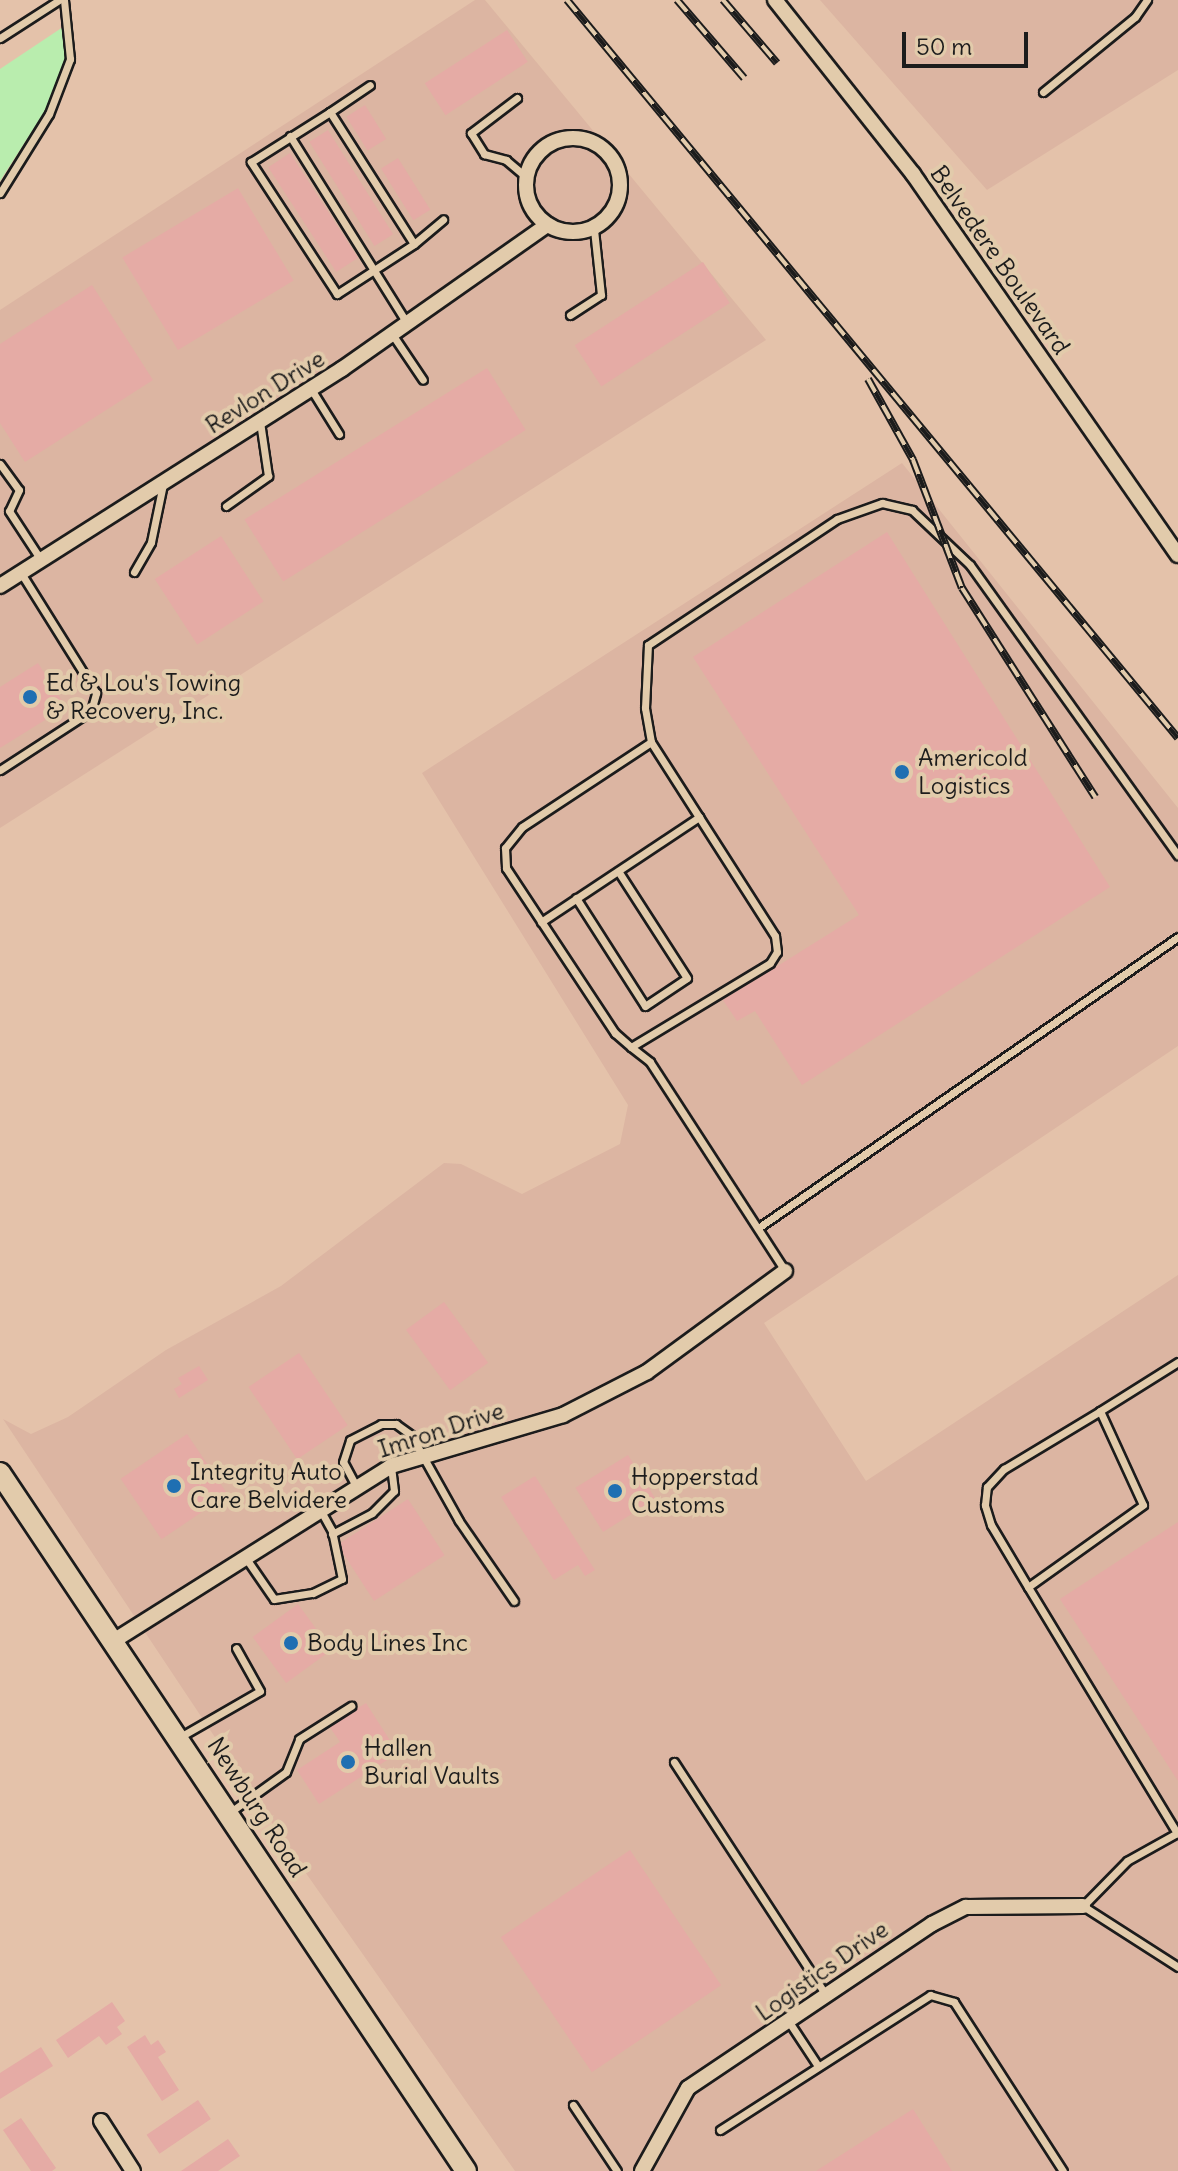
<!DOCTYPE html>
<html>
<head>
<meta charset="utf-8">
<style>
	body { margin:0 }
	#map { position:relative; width:1178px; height:2171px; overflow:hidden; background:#e4c2aa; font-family:Delius,sans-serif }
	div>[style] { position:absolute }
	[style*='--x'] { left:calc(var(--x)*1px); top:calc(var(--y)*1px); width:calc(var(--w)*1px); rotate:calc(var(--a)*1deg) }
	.built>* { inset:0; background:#dcb5a2 }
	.green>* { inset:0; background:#b9edae }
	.building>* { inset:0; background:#e5aba5; transform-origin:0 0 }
	.roads { filter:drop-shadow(2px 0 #1c1c1c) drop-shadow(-2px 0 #1c1c1c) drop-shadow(0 2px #1c1c1c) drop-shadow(0 -2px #1c1c1c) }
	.service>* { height:7px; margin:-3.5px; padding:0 3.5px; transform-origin:3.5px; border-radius:3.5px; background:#e2cbab }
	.minor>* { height:14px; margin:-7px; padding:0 7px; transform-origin:7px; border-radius:7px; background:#e2cbab }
	.minor>.ring { margin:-7px; padding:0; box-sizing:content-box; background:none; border:14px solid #e2cbab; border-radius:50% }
	.secondary>* { height:20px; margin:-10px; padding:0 10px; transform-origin:10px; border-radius:10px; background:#e2cbab }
	.rail>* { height:8px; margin-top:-4px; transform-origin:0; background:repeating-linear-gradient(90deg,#e2cbab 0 15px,#1c1c1c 0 30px); box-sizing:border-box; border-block:2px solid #1c1c1c }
	.dots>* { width:22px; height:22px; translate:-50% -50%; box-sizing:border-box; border:4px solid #e2cbab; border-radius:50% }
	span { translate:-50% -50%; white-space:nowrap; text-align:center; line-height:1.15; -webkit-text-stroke:8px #e2cbab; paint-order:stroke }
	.street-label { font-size:24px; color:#1c1c1c }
	.poi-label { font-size:24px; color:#1c1c1c }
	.left { translate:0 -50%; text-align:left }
	.scale { position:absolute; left:902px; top:32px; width:126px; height:36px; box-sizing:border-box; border:4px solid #1c1c1c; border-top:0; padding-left:10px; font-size:24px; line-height:28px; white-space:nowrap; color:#1c1c1c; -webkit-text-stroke:6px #e2cbab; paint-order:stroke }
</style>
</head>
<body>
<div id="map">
	<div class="built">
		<div style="clip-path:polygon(475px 0,485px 0,766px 340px,0 828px,0 310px)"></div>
		<div style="clip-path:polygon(820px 0,1178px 0,1178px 70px,987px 190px)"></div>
		<div style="clip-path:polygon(902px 463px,1178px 808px,1178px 1046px,764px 1323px,866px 1481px,1178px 1275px,1178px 2171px,515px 2171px,296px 1859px,3px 1419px,31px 1434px,68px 1417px,166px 1350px,281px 1286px,444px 1163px,461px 1164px,522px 1194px,620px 1144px,628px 1105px,422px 773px)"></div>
	</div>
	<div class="green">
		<div style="clip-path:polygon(66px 25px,71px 39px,58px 91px,0 181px,0 69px)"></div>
	</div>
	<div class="building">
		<div style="left:507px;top:30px;width:38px;height:98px;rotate:57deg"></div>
		<div style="left:365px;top:105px;width:40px;height:22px;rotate:58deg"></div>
		<div style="left:328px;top:130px;width:123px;height:22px;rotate:58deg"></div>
		<div style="left:290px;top:153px;width:125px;height:26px;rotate:57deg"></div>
		<div style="left:398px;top:158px;width:61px;height:20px;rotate:58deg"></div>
		<div style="left:238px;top:188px;width:108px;height:135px;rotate:59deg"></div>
		<div style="left:703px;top:262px;width:49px;height:153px;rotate:57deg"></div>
		<div style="clip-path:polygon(92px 285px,153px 380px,25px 462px,0 423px,0 344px)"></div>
		<div style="left:487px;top:368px;width:73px;height:286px;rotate:58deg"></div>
		<div style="clip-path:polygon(887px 532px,1110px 887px,802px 1085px,755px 1011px,737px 1021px,723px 1000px,859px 915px,693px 657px)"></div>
		<div style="left:221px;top:536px;width:78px;height:79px;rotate:57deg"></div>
		<div style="clip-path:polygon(38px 663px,66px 707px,0 748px,0 687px)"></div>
		<div style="left:444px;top:1302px;width:75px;height:47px;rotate:54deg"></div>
		<div style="left:299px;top:1353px;width:87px;height:61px;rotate:56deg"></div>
		<div style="clip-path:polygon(199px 1366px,208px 1380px,179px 1398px,174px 1389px,182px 1384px,178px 1378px)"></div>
		<div style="left:187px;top:1434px;width:73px;height:80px;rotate:56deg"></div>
		<div style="left:628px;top:1455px;width:52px;height:62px;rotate:58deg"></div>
		<div style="clip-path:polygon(535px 1476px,595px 1570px,585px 1576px,578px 1565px,554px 1580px,501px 1497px)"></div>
		<div style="left:408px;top:1499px;width:67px;height:84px;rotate:57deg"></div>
		<div style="clip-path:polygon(1178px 1522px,1178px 1781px,1060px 1599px)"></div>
		<div style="left:298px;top:1604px;width:57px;height:56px;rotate:54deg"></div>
		<div style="clip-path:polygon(366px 1703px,398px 1753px,319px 1804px,297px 1770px,340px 1742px,329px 1726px)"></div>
		<div style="left:630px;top:1850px;width:163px;height:156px;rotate:56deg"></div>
		<div style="clip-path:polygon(112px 2002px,125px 2021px,117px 2027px,122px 2034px,106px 2045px,99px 2036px,68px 2058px,56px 2040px)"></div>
		<div style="clip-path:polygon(145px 2035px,151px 2045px,158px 2040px,166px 2052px,158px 2057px,179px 2090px,162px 2101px,127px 2047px)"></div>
		<div style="clip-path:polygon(41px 2047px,53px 2066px,0 2099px,0 2073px)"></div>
		<div style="left:198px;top:2100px;width:23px;height:62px;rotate:56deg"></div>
		<div style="clip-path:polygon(913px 2109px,952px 2171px,816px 2171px)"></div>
		<div style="clip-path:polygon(21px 2118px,56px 2168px,52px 2171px,31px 2171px,3px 2130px)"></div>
		<div style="clip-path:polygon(228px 2139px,240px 2156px,218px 2171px,181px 2171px)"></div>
	</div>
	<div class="roads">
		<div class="service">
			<div style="--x:0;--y:38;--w:70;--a:-32.8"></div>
			<div style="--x:1043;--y:92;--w:119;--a:-39.2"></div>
			<div style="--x:1135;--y:17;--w:21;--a:-55"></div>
			<div style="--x:517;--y:98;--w:58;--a:142.7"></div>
			<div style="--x:471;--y:133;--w:25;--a:58"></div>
			<div style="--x:484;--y:154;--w:23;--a:15"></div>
			<div style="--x:506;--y:160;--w:26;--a:40"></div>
			<div style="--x:330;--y:112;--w:156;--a:57.5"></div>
			<div style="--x:414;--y:244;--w:92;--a:147"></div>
			<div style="--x:337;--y:294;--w:158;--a:-123.1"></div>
			<div style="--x:251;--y:162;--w:93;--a:-32.3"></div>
			<div style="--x:330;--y:112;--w:48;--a:-34"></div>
			<div style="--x:290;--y:136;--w:221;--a:58"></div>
			<div style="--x:0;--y:193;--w:93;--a:-58.2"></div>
			<div style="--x:49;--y:114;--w:59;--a:-69.1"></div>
			<div style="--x:70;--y:59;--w:59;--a:-95.8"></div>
			<div style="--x:414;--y:244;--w:38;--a:-40"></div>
			<div style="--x:570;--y:315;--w:37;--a:-33"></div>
			<div style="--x:601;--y:295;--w:66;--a:-96.1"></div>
			<div style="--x:392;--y:334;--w:55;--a:56"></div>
			<div style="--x:311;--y:389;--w:53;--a:58.1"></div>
			<div style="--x:0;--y:464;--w:32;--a:54"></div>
			<div style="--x:19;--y:490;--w:23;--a:115"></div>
			<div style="--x:9;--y:511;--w:59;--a:56.9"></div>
			<div style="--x:226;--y:506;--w:52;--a:-35.5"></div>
			<div style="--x:268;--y:476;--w:55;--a:-98.4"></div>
			<div style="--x:134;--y:572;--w:34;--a:-60"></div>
			<div style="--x:151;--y:542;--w:59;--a:-78.3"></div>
			<div style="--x:651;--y:742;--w:35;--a:-100"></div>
			<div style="--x:645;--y:708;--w:63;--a:-87.3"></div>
			<div style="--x:648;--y:645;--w:227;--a:-33.7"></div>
			<div style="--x:837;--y:519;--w:48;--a:-19.6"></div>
			<div style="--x:882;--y:503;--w:31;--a:13"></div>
			<div style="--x:912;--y:510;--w:80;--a:43.5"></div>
			<div style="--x:970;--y:565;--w:357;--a:54.4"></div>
			<div style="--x:0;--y:770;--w:108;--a:-33"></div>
			<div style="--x:91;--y:711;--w:19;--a:-74"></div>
			<div style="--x:96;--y:693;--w:142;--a:-122"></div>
			<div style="--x:576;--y:898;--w:128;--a:57.4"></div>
			<div style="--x:645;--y:1006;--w:50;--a:-33.7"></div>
			<div style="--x:687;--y:978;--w:127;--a:-122.8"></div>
			<div style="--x:541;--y:922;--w:190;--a:-33.6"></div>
			<div style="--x:631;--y:1047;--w:162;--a:-31.1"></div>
			<div style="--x:770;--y:963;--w:13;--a:-58"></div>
			<div style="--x:777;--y:952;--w:16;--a:-97"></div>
			<div style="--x:775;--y:936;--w:230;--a:-122.6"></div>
			<div style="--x:651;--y:742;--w:154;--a:146.6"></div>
			<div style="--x:522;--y:827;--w:27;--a:129"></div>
			<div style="--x:505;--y:848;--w:20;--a:87"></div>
			<div style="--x:506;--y:868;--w:198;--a:56.6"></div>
			<div style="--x:615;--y:1033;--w:21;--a:41"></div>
			<div style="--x:631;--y:1047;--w:24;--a:38"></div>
			<div style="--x:650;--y:1062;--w:249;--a:57.1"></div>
			<div style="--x:758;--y:1228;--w:511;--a:-34.72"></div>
			<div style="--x:1178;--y:1362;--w:92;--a:147.9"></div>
			<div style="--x:1100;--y:1411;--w:103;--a:65.4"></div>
			<div style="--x:1143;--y:1505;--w:141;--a:144.5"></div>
			<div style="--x:1028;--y:1587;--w:288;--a:58.8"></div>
			<div style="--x:1177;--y:1833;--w:57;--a:150.8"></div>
			<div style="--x:1127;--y:1861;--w:63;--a:134.4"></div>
			<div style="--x:1083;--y:1906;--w:113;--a:32.7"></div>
			<div style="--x:356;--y:1486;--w:27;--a:-118"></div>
			<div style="--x:343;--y:1462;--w:23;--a:-72"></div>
			<div style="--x:350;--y:1440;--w:35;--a:-27"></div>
			<div style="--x:381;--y:1424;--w:15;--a:0"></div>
			<div style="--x:396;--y:1424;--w:19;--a:36"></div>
			<div style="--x:411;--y:1435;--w:98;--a:60.8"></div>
			<div style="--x:459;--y:1521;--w:97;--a:55.5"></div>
			<div style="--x:332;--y:1534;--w:45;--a:-27.7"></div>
			<div style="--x:372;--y:1513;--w:31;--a:-45"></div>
			<div style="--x:394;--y:1491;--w:25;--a:-97"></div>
			<div style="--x:245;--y:1557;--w:51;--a:55.4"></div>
			<div style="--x:274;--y:1599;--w:39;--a:-9"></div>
			<div style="--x:313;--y:1593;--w:32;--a:-26"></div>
			<div style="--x:342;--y:1579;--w:49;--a:-101.8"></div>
			<div style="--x:332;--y:1531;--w:25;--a:-119"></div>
			<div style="--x:1028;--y:1587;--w:72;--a:-120.8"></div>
			<div style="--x:991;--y:1525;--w:21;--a:-107"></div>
			<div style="--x:985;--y:1505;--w:18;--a:-84"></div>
			<div style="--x:987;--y:1487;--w:25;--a:-47"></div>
			<div style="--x:1004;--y:1469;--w:112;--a:-31.1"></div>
			<div style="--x:180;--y:1737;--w:92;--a:-29.9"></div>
			<div style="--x:260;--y:1691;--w:49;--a:-119.2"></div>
			<div style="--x:674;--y:1762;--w:275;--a:56.9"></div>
			<div style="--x:229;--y:1813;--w:70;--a:-35.7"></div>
			<div style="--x:286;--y:1772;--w:35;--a:-68"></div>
			<div style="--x:299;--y:1739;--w:62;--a:-32.4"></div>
			<div style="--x:789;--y:2022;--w:53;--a:56.6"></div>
			<div style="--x:573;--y:2105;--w:79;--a:56.3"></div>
			<div style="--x:720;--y:2130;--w:250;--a:-32.7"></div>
			<div style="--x:930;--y:1995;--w:25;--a:16"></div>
			<div style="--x:954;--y:2002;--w:201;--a:57.2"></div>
		</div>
		<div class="minor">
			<div style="--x:775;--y:0;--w:222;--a:51.6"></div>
			<div style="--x:913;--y:174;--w:464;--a:55.2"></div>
			<div class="ring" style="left:526px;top:138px;width:80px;height:80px"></div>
			<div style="--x:0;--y:586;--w:405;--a:-32.4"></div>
			<div style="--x:342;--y:369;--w:251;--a:-35.1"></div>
			<div style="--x:115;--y:1640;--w:326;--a:-32.2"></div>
			<div style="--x:391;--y:1466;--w:179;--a:-16.5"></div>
			<div style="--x:563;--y:1415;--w:94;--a:-27.1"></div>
			<div style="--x:647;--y:1372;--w:171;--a:-36.2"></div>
			<div style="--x:101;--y:2121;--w:59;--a:57.4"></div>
			<div style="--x:642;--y:2171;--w:95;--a:-61"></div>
			<div style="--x:688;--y:2088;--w:294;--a:-33.9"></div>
			<div style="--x:932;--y:1924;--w:38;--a:-27"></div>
			<div style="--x:966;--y:1907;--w:117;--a:-0.5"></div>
		</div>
		<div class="secondary">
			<div style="--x:0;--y:1473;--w:839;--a:56.27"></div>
		</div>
	</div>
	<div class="rail">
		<div style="--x:567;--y:0;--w:958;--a:50.38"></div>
		<div style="--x:677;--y:0;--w:103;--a:49.3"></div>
		<div style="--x:723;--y:0;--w:83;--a:49.4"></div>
		<div style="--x:868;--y:379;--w:93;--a:60.9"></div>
		<div style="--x:913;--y:460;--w:137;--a:69.1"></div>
		<div style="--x:962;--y:588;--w:248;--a:57.5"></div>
	</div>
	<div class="dots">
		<div style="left:30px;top:697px;background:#1f6fb2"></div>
		<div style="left:902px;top:772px;background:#1f6fb2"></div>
		<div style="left:174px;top:1486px;background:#1f6fb2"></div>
		<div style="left:615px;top:1491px;background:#1f6fb2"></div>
		<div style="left:291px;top:1643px;background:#1f6fb2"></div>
		<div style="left:348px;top:1762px;background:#1f6fb2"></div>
	</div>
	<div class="street-label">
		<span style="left:1000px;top:260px;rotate:55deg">Belvedere Boulevard</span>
		<span style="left:265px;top:392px;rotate:-32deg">Revlon Drive</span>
		<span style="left:441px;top:1430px;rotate:-18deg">Imron Drive</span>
		<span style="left:257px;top:1807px;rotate:57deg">Newburg Road</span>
		<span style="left:822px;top:1971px;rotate:-35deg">Logistics Drive</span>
	</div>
	<div class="poi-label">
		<span class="left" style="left:46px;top:697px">Ed &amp; Lou's Towing<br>&amp; Recovery, Inc.</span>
		<span class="left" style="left:918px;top:772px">Americold<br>Logistics</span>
		<span class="left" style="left:190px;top:1486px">Integrity Auto<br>Care Belvidere</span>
		<span class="left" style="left:631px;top:1491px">Hopperstad<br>Customs</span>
		<span class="left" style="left:307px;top:1643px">Body Lines Inc</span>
		<span class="left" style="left:364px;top:1762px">Hallen<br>Burial Vaults</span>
	</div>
	<div class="scale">50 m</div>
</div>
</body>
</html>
